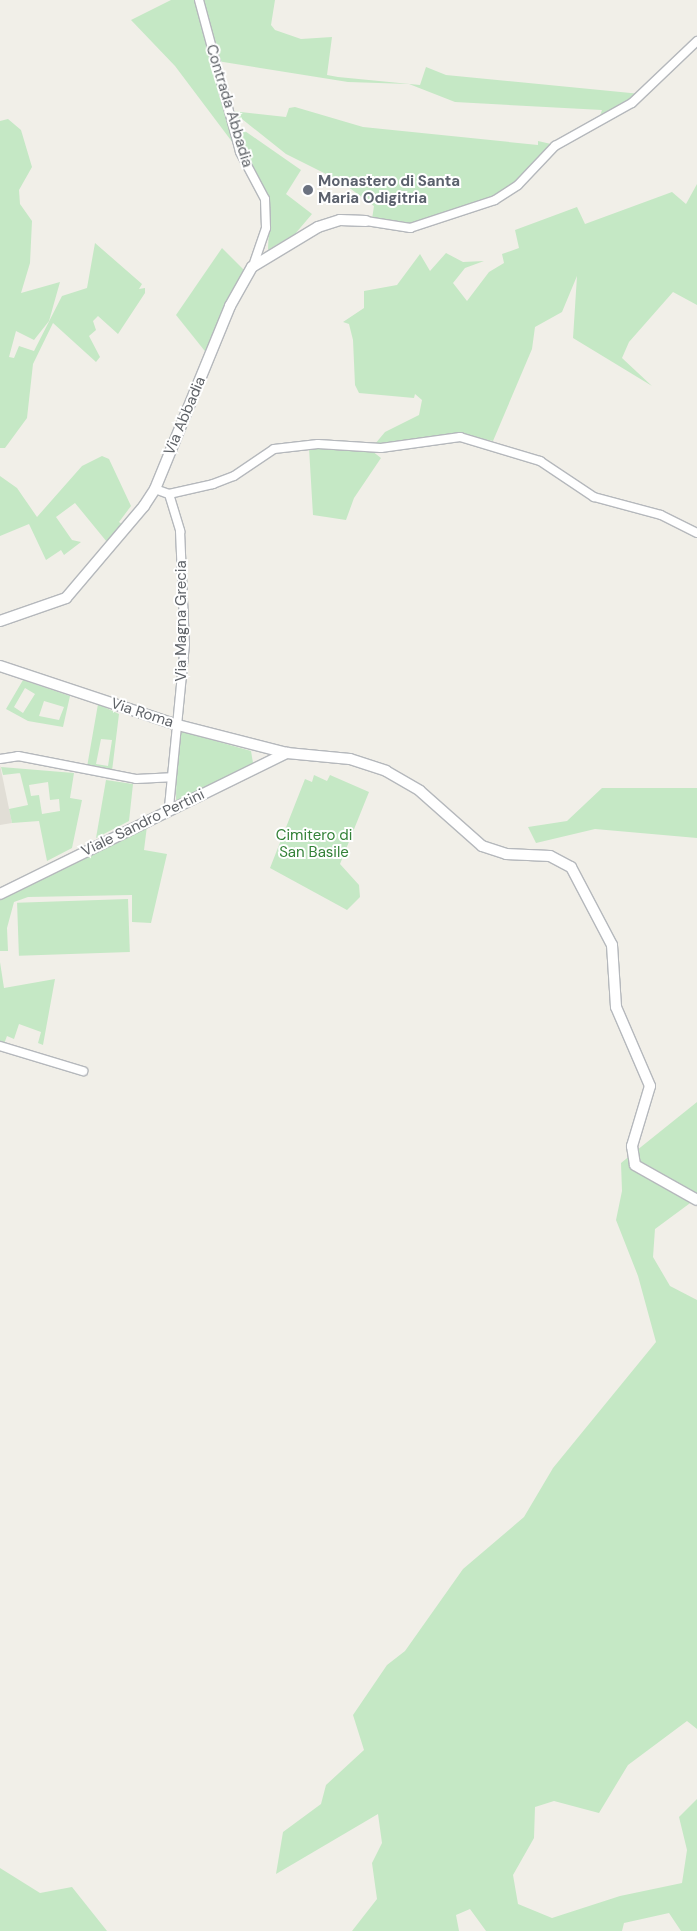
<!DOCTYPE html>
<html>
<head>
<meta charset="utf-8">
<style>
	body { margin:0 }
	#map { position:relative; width:697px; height:1931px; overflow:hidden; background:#f1efe8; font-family:"DM Sans",sans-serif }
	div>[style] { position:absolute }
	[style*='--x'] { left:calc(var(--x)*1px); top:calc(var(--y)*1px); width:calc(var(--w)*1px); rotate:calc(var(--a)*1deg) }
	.education>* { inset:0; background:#e1ded6 }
	.green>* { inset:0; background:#c5e8c5; transform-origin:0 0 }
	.roads { filter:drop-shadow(1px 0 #b5b8bc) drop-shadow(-1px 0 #b5b8bc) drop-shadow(0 1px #b5b8bc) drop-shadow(0 -1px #b5b8bc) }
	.street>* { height:8px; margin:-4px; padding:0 4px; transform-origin:4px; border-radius:4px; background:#fff }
	.secondary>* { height:10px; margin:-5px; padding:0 5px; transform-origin:5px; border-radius:5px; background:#fff }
	.dots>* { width:14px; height:14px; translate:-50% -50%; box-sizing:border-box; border:2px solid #fff; border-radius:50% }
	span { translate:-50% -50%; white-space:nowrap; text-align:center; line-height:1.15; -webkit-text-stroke:4px #fff; paint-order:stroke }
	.street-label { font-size:15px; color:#5f6368 }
	.worship-label { font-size:15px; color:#5b616d; font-weight:700 }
	.left { translate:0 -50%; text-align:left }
	.park-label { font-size:15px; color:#348238 }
</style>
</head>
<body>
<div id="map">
	<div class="education">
		<div style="clip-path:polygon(0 765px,12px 823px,0 825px)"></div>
	</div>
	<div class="green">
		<div style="clip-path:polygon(171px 0,195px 0,236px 147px,175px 66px,131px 20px)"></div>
		<div style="clip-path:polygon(201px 0,275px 0,271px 25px,275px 30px,301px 39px,332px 37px,327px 75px,338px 77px,420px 85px,426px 67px,446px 75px,641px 94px,614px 116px,550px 147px,499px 197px,413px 227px,402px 221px,398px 226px,372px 219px,374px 206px,340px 181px,286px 154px,242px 119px,235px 119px,232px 111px,286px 117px,289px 108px,295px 107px,363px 127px,538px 145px,538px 141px,551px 144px,597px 124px,602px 110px,455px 102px,409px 84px,348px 82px,217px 61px)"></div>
		<div style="clip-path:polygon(8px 119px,21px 130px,32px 167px,19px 190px,20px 204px,32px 221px,30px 263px,21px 293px,60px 282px,49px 321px,34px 340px,16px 331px,9px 357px,14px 358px,19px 346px,34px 351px,62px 296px,87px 288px,95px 243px,142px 284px,139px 289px,145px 288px,145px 293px,118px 334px,98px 316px,93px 321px,96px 330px,89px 336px,100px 357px,96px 362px,53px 323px,33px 364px,27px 418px,5px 448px,0 448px,0 121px)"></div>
		<div style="clip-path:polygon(242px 129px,301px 170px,286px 194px,312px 214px,295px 234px,268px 250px,270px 198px,245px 155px,238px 130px)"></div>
		<div style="clip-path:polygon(697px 184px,697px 305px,673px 292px,629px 342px,622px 358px,652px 386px,573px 338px,577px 276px,562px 312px,535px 327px,532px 349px,493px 441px,459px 434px,375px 444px,385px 432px,419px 415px,422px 400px,415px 394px,414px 398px,359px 393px,355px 385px,353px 340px,349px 324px,343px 322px,364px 308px,364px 291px,397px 285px,420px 254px,430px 271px,446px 253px,463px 262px,484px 261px,465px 268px,453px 283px,467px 301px,489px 272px,504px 263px,502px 254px,519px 248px,515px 230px,577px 207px,585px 224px,672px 192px,686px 204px)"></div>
		<div style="clip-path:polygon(222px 248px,244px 270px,208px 355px,176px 315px)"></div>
		<div style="clip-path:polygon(309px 448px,372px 451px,381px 458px,354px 498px,346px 520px,313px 515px)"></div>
		<div style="clip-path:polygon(102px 456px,109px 459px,131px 506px,119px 522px,123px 525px,107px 542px,75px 503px,56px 517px,72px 540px,81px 542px,64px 555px,61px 550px,46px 560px,29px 524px,0 536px,0 476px,17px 488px,37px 517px,82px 466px)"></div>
		<div style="clip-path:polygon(evenodd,23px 680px,70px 696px,63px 727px,28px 721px,6px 709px,23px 680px,25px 688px,35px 694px,23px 713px,14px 707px,25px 688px,23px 680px,44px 701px,64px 707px,59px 720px,39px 716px,44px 701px)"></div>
		<div style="clip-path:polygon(evenodd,98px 704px,119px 714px,112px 771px,87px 767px,98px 704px,101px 739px,112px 740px,108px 766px,96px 764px,101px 739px)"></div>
		<div style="clip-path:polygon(177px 730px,251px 751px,253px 763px,176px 803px)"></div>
		<div style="clip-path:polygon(evenodd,1px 767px,74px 773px,70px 798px,82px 800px,72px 848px,47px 861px,39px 821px,12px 823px,9px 809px,28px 805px,20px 773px,3px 775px,1px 767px,48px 782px,50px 800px,59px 799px,60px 811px,42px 814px,39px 795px,31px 796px,29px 785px,48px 782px)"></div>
		<div style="clip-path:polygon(314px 775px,327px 781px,330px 775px,369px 792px,340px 864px,359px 885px,360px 897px,347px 910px,270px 868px,305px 779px,312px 782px)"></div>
		<div style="clip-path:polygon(106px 780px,133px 784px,129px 821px,96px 838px)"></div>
		<div style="clip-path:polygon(602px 788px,697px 788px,697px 838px,595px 829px,536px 843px,528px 827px,567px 821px)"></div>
		<div style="clip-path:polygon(147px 826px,144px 850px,167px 854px,151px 923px,132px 922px,132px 895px,28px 897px,14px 902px,7px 928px,8px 951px,0 951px,0 900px)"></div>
		<div style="left:128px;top:899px;width:53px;height:111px;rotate:88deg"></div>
		<div style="clip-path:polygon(0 962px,4px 988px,55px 979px,43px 1045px,38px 1043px,41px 1032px,19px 1024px,14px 1039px,7px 1036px,4px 1044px,0 1043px)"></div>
		<div style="clip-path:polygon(697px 1102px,697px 1198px,655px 1229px,653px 1257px,670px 1286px,697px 1300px,697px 1729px,687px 1721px,628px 1765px,599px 1813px,554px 1801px,535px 1807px,534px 1838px,513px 1875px,518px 1904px,552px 1918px,620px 1896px,682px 1883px,687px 1850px,679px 1817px,697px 1799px,697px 1931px,681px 1931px,669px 1913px,624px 1923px,622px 1931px,486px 1931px,470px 1909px,456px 1915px,459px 1931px,352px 1931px,377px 1899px,372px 1863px,382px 1843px,378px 1814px,276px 1874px,283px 1832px,321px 1804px,326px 1785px,364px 1750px,353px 1715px,387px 1665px,405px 1651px,463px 1569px,524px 1517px,553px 1468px,656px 1342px,638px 1276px,616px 1220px,622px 1191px,621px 1163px)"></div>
		<div style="clip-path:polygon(0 1868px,40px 1893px,72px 1887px,107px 1931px,0 1931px)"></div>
	</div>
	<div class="roads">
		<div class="street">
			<div style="--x:199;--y:0;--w:157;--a:74.9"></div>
			<div style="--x:240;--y:152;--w:53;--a:62"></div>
			<div style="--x:265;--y:199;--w:29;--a:88"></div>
			<div style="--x:266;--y:228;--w:40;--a:108.9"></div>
			<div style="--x:366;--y:221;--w:45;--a:9"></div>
			<div style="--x:410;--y:228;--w:89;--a:-18.2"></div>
			<div style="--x:495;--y:200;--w:27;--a:-33"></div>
			<div style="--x:518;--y:185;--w:54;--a:-46.5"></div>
			<div style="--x:555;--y:146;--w:88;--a:-29.2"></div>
			<div style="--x:632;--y:103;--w:90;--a:-43.6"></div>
			<div style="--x:155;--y:489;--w:15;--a:20"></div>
			<div style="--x:169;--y:494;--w:45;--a:-12.8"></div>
			<div style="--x:213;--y:484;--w:22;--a:-21"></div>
			<div style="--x:234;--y:476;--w:48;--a:-34"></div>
			<div style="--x:274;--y:449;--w:44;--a:-6.5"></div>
			<div style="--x:318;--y:444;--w:63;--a:3.6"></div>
			<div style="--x:381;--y:448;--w:80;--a:-7.9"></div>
			<div style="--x:460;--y:437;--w:84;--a:16.7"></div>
			<div style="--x:540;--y:461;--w:65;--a:33.7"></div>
			<div style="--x:594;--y:497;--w:69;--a:15"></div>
			<div style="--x:661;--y:515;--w:40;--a:26.6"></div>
			<div style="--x:169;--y:494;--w:39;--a:73"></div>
			<div style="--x:180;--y:531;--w:113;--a:87.5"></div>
			<div style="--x:185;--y:644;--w:165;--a:95.6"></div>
			<div style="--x:0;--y:759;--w:18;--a:-9"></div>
			<div style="--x:18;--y:756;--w:120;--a:11"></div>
			<div style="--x:136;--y:779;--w:35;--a:-3"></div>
			<div style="--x:0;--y:1046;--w:87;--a:16.8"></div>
		</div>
		<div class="secondary">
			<div style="--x:0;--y:621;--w:70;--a:-19.2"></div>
			<div style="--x:66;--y:598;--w:121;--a:-49.7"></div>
			<div style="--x:144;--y:506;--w:20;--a:-57"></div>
			<div style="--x:155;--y:489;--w:198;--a:-67.7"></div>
			<div style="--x:230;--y:306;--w:45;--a:-60.6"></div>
			<div style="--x:252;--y:267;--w:77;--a:-31.2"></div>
			<div style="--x:318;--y:227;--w:23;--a:-18"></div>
			<div style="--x:340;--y:220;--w:26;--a:2"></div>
			<div style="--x:0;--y:666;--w:183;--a:18.4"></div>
			<div style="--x:174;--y:724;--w:117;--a:14.4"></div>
			<div style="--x:287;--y:753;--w:63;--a:5.4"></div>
			<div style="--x:350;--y:759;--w:38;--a:18"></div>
			<div style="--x:386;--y:771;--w:39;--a:30"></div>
			<div style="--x:420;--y:791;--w:83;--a:41.6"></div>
			<div style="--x:482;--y:846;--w:25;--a:18"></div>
			<div style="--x:506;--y:854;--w:44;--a:2.6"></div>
			<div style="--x:550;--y:856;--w:24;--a:28"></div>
			<div style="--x:571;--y:867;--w:88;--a:62.3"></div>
			<div style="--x:612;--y:945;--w:62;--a:86.3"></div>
			<div style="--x:616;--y:1007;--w:86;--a:66.7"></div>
			<div style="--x:650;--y:1086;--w:63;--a:106.7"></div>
			<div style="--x:632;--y:1146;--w:19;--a:81"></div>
			<div style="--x:635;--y:1165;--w:71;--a:29.4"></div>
			<div style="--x:0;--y:894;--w:320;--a:-26.2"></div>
		</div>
	</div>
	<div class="dots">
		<div style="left:308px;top:190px;background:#6b7280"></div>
	</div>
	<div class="street-label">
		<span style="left:229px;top:106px;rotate:73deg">Contrada Abbadia</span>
		<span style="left:185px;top:416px;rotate:-67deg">Via Abbadia</span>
		<span style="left:182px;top:621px;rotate:-90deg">Via Magna Grecia</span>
		<span style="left:142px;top:713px;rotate:18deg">Via Roma</span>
		<span style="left:143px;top:823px;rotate:-26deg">Viale Sandro Pertini</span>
	</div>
	<div class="worship-label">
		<span class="left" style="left:318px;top:190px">Monastero di Santa<br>Maria Odigitria</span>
	</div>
	<div class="park-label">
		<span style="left:314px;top:844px">Cimitero di<br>San Basile</span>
	</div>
</div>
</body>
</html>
